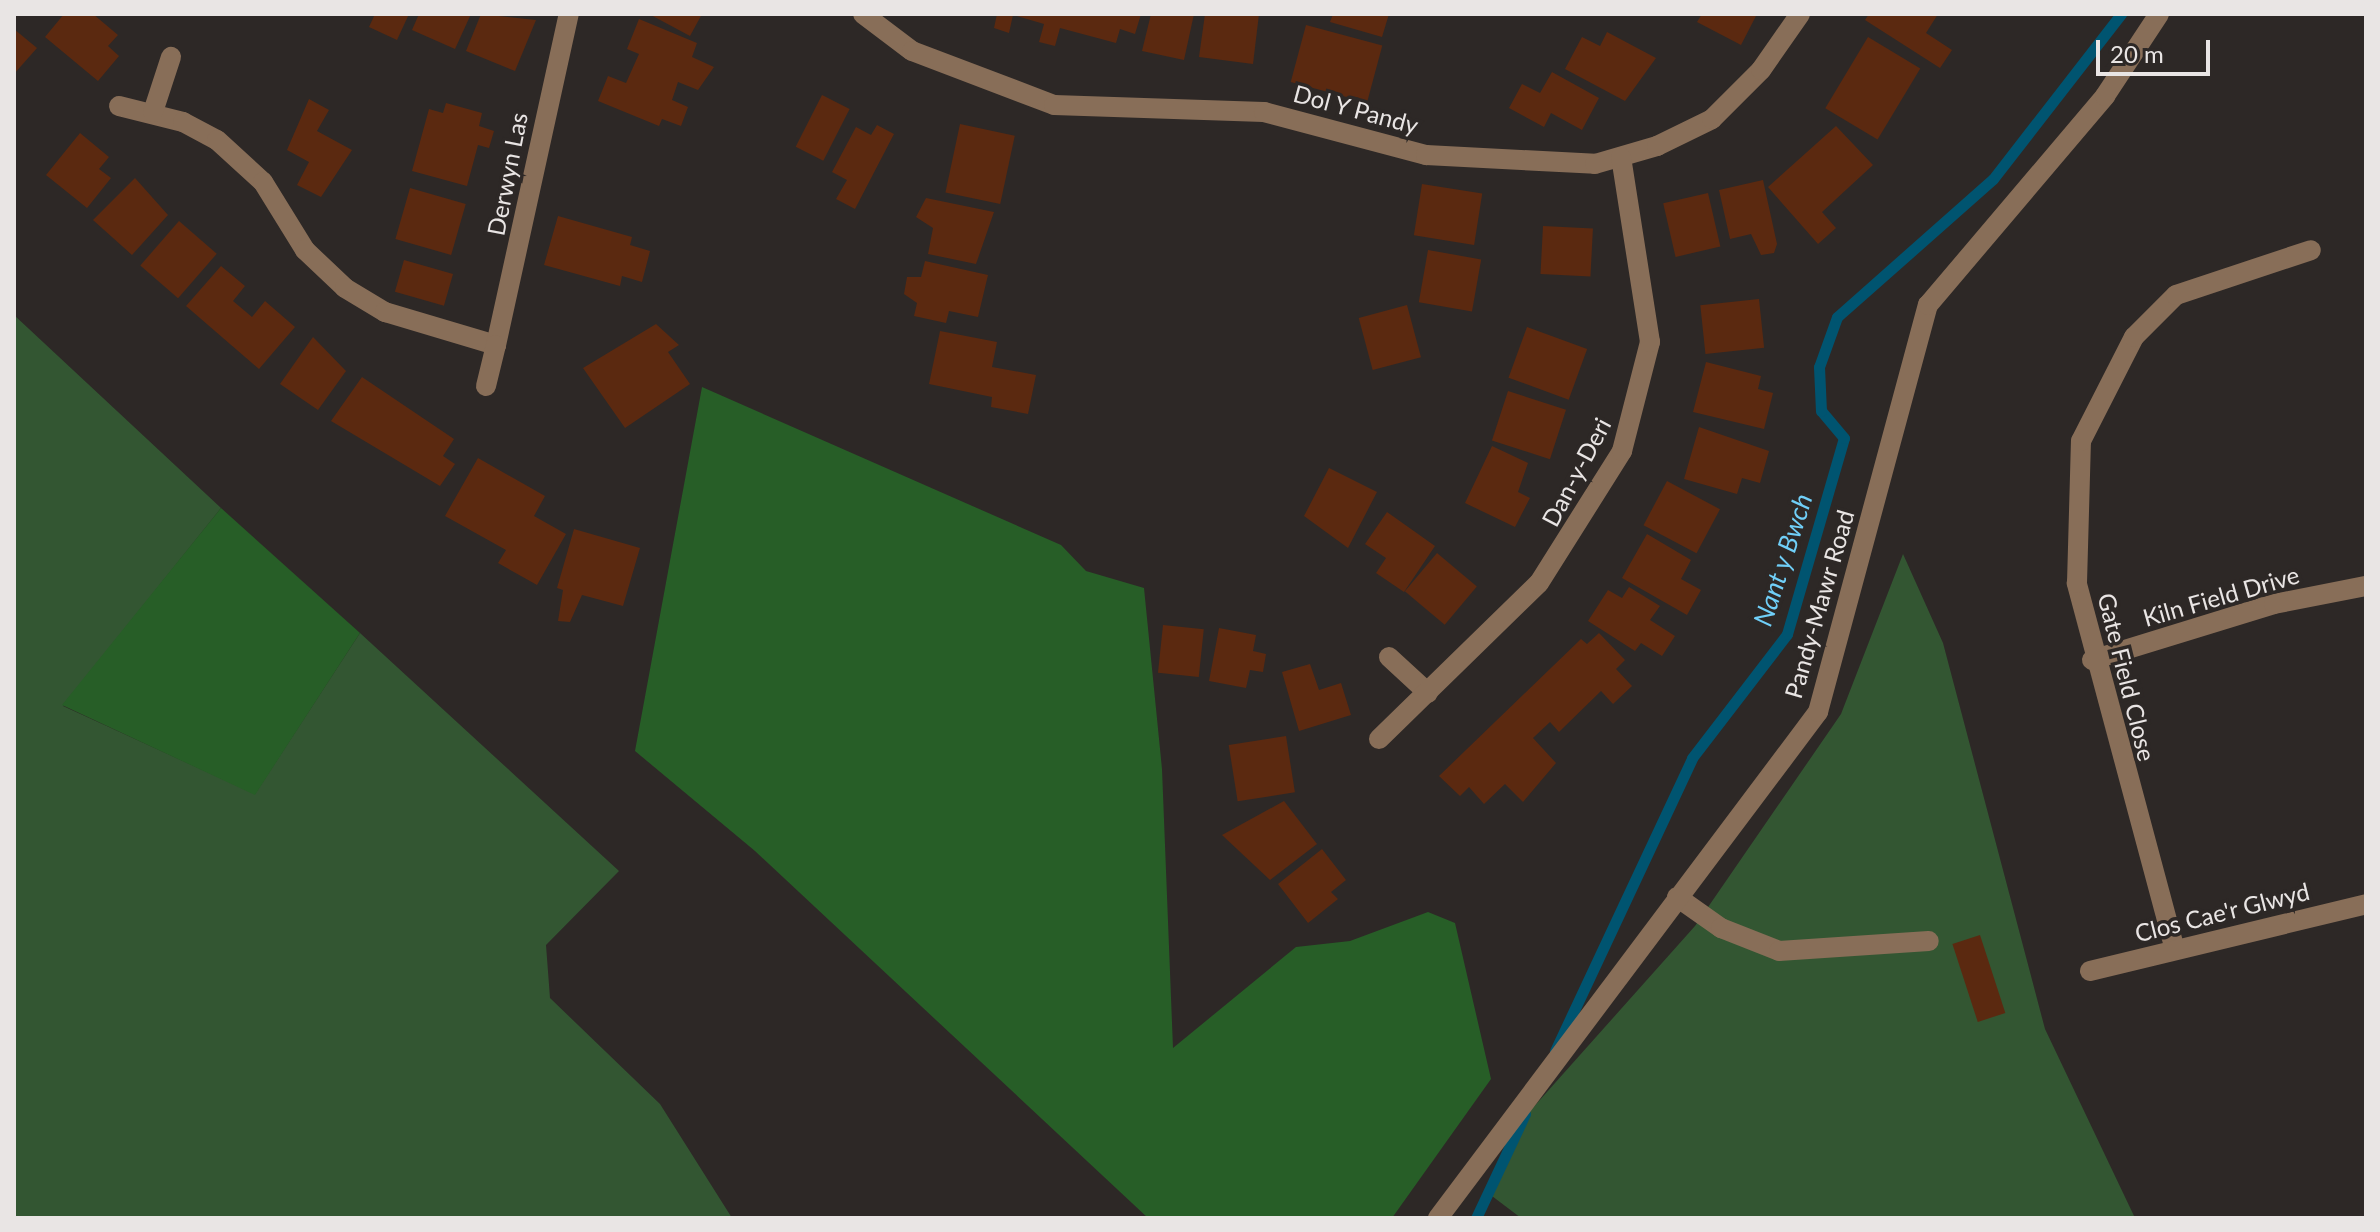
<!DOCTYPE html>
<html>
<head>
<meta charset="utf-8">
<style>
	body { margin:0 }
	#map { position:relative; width:2380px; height:1232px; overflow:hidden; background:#2d2826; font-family:Lato,sans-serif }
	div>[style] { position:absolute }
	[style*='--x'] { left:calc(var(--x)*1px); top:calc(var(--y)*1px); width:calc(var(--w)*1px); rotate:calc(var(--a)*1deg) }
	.green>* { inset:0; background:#335632 }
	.forest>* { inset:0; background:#275e27 }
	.stream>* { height:11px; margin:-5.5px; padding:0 5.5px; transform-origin:5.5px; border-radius:5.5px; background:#005470 }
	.building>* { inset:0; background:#5b2910; transform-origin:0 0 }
	.minor>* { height:20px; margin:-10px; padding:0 10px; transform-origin:10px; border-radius:10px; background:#886e58 }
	span { translate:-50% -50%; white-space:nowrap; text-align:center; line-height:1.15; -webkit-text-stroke:7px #2d2826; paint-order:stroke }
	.street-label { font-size:24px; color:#e9e5e4 }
	.water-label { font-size:26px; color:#70cff8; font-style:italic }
	.frame { position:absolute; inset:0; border:16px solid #e9e5e4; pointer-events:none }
	.scale { position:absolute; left:2096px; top:40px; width:114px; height:36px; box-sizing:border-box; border:4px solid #e9e5e4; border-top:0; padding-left:10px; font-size:24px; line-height:28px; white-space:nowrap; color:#e9e5e4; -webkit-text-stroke:6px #2d2826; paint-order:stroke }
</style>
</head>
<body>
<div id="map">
	<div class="green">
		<div style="clip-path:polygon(14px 315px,221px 508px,63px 706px,255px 794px,360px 633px,619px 871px,546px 945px,550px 998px,660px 1104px,732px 1218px,14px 1218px)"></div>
		<div style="clip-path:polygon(1903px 554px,1943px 643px,2045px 1029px,2135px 1218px,1521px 1218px,1488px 1193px,1522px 1120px,1695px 926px,1841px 714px)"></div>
	</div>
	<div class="forest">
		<div style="clip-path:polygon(702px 387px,1061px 545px,1086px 571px,1144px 588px,1162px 769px,1173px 1048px,1296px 947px,1350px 941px,1428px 912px,1455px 923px,1491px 1079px,1392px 1218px,1148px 1218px,755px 851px,635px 751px)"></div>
		<div style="clip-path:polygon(221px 508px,360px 633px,255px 795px,62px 705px)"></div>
	</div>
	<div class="stream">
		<div style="--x:1555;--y:1051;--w:323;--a:-64.9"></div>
		<div style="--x:1692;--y:758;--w:156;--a:-52.5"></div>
		<div style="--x:1787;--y:634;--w:204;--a:-73.8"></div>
		<div style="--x:1844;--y:438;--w:35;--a:-130"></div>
		<div style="--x:1821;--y:411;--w:44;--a:-92.6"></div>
		<div style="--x:1819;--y:367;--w:53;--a:-70.2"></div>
		<div style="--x:1837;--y:317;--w:208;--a:-41.5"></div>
		<div style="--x:1993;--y:179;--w:209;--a:-52.2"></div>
		<div style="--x:1476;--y:1218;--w:115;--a:-64.8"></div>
	</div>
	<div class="building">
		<div style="clip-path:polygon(64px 14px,93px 14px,118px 35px,108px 46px,119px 56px,98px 81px,45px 37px)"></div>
		<div style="clip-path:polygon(375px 14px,409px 14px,397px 40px,369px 27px)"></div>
		<div style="clip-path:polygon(419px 14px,471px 14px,455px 49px,412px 30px)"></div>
		<div style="clip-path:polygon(481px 14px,536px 20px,515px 71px,466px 51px)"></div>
		<div style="clip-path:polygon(649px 14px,702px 14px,690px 36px)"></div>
		<div style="clip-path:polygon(997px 14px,1141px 14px,1135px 34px,1120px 29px,1116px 43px,1060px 28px,1055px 46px,1039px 42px,1044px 24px,1013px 15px,1009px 33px,994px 28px)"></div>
		<div style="clip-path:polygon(1151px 14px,1194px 14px,1184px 60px,1142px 51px)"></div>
		<div style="clip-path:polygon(1205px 14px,1259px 14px,1253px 64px,1199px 57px)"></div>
		<div style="clip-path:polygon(1333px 14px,1389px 14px,1382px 37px,1330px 22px)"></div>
		<div style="clip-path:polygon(1702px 14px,1757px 14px,1741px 45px,1697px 22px)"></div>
		<div style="clip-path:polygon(1869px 14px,1938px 14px,1926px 33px,1952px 50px,1940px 68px,1865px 20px)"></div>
		<div style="clip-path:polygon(639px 19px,697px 43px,692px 57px,714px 67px,698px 90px,678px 82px,672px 100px,688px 107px,681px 126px,662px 119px,659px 126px,598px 101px,608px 76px,626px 83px,639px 54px,627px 49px)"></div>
		<div style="left:1306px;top:25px;width:79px;height:59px;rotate:15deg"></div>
		<div style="clip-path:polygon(14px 29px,37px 48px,14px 74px)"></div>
		<div style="clip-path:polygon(1607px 32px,1656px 58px,1625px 101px,1565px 69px,1582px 37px,1600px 46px)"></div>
		<div style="left:1868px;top:37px;width:61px;height:83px;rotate:31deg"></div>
		<div style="clip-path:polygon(1552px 72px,1599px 98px,1582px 130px,1551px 113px,1544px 127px,1509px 108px,1522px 84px,1540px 93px)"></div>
		<div style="left:822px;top:95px;width:31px;height:58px;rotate:27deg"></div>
		<div style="clip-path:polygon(309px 99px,329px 110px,317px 131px,352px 150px,321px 197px,297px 185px,309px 162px,287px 150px)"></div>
		<div style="clip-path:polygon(446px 103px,482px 113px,479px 126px,494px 131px,489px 148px,478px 145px,467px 186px,412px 171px,429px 109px,443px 113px)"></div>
		<div style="left:960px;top:124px;width:56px;height:70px;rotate:12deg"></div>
		<div style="clip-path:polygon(877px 125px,894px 134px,855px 209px,836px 199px,847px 180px,832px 172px,856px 127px,871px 135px)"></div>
		<div style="clip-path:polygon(1836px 126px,1873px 165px,1822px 212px,1836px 228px,1818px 244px,1768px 187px)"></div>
		<div style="clip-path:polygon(80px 133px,109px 157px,99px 169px,111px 178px,87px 208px,46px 175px)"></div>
		<div style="clip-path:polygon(135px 178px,168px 215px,132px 255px,93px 220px)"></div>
		<div style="clip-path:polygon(1763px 180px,1777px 244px,1774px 253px,1761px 255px,1751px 234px,1730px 239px,1719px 190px)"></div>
		<div style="left:1422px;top:184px;width:61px;height:52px;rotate:9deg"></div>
		<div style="left:410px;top:188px;width:58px;height:53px;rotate:16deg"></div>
		<div style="left:1708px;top:193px;width:55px;height:46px;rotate:77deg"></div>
		<div style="clip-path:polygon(926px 198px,994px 212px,976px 264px,928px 254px,933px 228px,916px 217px)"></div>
		<div style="clip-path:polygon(558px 216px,632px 237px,630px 245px,650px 251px,642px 282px,622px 276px,620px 286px,544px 265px)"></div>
		<div style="left:179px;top:221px;width:50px;height:59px;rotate:41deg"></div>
		<div style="left:1543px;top:226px;width:50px;height:48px;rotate:3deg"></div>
		<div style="left:1428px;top:250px;width:54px;height:53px;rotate:10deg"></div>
		<div style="left:404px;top:260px;width:51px;height:33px;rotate:16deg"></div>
		<div style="clip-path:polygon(925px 261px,988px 275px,978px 317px,949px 311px,946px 323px,914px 316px,917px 303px,904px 294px,907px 277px,921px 277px)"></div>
		<div style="clip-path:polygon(221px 266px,245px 286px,233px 301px,252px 317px,265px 301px,295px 327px,259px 369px,186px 306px)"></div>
		<div style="left:1759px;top:299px;width:49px;height:59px;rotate:84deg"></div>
		<div style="left:1407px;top:305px;width:54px;height:50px;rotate:75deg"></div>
		<div style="clip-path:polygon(656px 324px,679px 345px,668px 352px,690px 384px,625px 428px,583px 368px)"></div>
		<div style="left:1527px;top:327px;width:64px;height:54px;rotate:20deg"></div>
		<div style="clip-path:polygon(940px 331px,997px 342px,992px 367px,1036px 375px,1028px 414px,991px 407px,992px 397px,929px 384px)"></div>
		<div style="clip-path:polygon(313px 337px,346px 371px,318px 410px,280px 384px)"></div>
		<div style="clip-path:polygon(1706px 362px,1761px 376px,1758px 389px,1773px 393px,1764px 429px,1693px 412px)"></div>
		<div style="clip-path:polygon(362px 377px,454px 439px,443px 456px,455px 464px,440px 486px,331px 421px)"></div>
		<div style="left:1508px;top:391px;width:61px;height:52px;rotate:18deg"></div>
		<div style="clip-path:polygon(1699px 427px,1769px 451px,1760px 483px,1742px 478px,1737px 494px,1684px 479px)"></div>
		<div style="clip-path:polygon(1492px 446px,1528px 463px,1518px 492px,1530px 498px,1515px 527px,1465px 503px)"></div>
		<div style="clip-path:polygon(478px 458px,545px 496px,534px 516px,566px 534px,537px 585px,498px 563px,506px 550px,445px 516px)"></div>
		<div style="clip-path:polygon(1329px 468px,1377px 492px,1348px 548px,1304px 516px)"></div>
		<div style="left:1667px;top:481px;width:60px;height:50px;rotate:28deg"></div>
		<div style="clip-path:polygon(1387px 512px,1435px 546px,1404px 592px,1376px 573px,1386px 558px,1365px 544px)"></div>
		<div style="clip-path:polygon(574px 529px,640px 548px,623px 606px,582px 595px,570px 622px,558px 621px,563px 590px,557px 588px)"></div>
		<div style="clip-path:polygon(1647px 534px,1691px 560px,1681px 579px,1701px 590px,1687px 615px,1622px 578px)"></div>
		<div style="left:1437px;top:553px;width:52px;height:50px;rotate:40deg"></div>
		<div style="clip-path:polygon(1629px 587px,1660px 606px,1650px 620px,1675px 636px,1662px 656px,1641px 643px,1635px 651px,1588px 621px,1608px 590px,1622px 598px)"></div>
		<div style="left:1163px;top:625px;width:41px;height:48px;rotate:6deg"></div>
		<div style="clip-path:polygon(1219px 628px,1256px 635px,1253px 651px,1266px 654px,1263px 672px,1250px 670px,1246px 688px,1209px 681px)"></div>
		<div style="clip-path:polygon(1599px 633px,1625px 660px,1616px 669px,1632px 686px,1613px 704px,1601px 691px,1559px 732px,1550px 722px,1533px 738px,1556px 763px,1523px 802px,1505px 784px,1484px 804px,1469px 787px,1460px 796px,1439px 776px,1581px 639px,1587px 644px)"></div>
		<div style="clip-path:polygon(1310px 664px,1319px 690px,1341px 683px,1351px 715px,1299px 731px,1282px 672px)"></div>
		<div style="left:1286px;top:736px;width:57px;height:58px;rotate:81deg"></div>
		<div style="clip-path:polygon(1284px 801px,1317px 844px,1270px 880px,1222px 835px)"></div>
		<div style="clip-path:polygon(1322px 849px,1346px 880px,1331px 892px,1338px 899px,1308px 923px,1278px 884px)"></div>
		<div style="left:1980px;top:935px;width:82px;height:29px;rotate:72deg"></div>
	</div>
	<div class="minor">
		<div style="--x:863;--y:14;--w:61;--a:37.1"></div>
		<div style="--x:912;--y:51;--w:152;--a:20.8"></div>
		<div style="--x:1054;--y:105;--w:210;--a:1.9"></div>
		<div style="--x:1264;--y:112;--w:168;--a:14.9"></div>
		<div style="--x:1426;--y:155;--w:169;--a:3"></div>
		<div style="--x:1595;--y:164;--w:65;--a:-16.2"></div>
		<div style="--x:1657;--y:146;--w:61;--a:-26.1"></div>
		<div style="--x:1712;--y:119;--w:69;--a:-45"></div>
		<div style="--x:1761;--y:70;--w:68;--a:-55.1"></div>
		<div style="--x:119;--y:106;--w:66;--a:14"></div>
		<div style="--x:183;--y:122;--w:38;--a:28"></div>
		<div style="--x:217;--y:140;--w:62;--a:42.4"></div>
		<div style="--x:263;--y:182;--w:80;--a:58.3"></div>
		<div style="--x:305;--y:250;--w:55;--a:43.5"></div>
		<div style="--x:345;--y:288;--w:47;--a:31"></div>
		<div style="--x:385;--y:312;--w:116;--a:16.6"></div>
		<div style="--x:496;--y:345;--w:339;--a:-77.6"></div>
		<div style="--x:153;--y:112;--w:58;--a:-71.9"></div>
		<div style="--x:486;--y:386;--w:42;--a:-76.3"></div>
		<div style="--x:1389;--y:657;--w:53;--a:42.7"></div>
		<div style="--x:2092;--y:660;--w:190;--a:-17.1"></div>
		<div style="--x:2274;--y:604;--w:94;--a:-11.1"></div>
		<div style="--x:1379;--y:739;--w:223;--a:-44.3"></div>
		<div style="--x:1539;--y:583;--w:156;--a:-57.8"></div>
		<div style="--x:1622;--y:451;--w:113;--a:-75.6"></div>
		<div style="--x:1650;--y:342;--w:187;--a:-98.9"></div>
		<div style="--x:1677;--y:897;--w:54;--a:35.2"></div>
		<div style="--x:1721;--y:928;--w:62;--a:21.6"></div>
		<div style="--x:1779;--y:951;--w:150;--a:-3.8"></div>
		<div style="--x:2175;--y:950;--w:380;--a:-105"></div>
		<div style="--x:2077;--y:583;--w:142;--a:-88.4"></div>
		<div style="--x:2081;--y:441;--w:117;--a:-63"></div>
		<div style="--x:2134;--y:337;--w:59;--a:-45"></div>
		<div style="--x:2176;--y:295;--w:142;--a:-18.4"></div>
		<div style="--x:2090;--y:971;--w:284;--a:-13.6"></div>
		<div style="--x:1438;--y:1218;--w:633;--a:-53.09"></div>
		<div style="--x:1818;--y:712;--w:422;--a:-74.9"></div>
		<div style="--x:1928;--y:305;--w:274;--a:-49.7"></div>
		<div style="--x:2105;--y:96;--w:98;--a:-56.6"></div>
	</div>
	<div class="street-label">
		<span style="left:1356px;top:109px;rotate:15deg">Dol Y Pandy</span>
		<span style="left:507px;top:174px;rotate:-79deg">Derwyn Las</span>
		<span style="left:1576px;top:472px;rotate:-62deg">Dan-y-Deri</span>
		<span style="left:2221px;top:596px;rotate:-16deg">Kiln Field Drive</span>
		<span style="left:1819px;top:604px;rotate:-74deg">Pandy-Mawr Road</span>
		<span style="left:2127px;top:677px;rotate:76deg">Gate Field Close</span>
		<span style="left:2222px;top:912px;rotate:-14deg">Clos Cae'r Glwyd</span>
	</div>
	<div class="water-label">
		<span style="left:1783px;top:560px;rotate:-72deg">Nant y Bwch</span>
	</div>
	<div class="frame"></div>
	<div class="scale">20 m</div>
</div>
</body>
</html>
